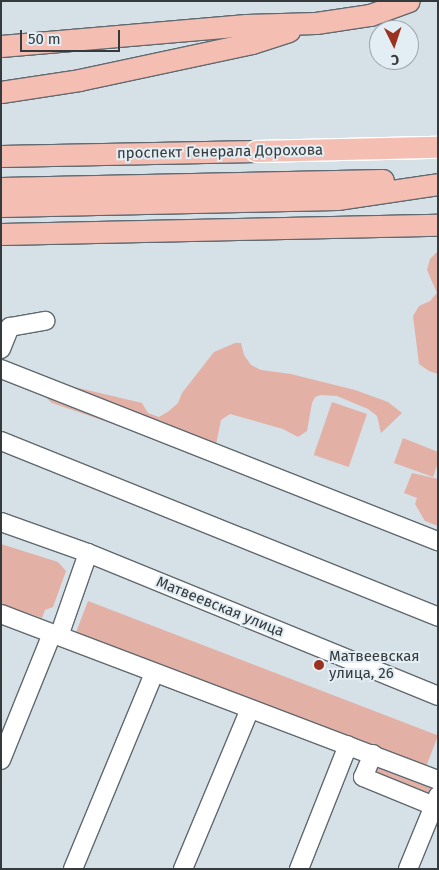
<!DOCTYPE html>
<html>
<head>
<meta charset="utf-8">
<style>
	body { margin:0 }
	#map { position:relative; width:439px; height:870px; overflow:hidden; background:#d6e0e7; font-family:"Fira Sans",sans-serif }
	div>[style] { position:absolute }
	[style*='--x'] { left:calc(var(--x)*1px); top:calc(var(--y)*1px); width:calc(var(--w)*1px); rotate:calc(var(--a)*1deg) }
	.green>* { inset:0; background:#e3b0a5; transform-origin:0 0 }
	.roads { filter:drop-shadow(1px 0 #60696f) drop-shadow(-1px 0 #60696f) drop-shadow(0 1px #60696f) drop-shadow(0 -1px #60696f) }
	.minor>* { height:18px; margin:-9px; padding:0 9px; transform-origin:9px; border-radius:9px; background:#fff }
	.major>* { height:21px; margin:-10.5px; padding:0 10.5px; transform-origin:10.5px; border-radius:10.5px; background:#f5beb3 }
	.bridges { filter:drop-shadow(1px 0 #fff) drop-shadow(-1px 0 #fff) drop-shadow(0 1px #fff) drop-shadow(0 -1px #fff) }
	.major-bridge>* { height:21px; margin:-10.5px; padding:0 10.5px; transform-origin:10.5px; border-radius:10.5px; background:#f5beb3 }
	.dots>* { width:14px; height:14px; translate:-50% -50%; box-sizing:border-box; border:2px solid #e3eef4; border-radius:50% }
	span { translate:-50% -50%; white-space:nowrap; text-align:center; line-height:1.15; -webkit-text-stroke:4px #e3eef4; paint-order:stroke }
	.street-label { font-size:15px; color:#353a3c }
	.poi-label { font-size:15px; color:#353a3c }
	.left { translate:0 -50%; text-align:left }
	.frame { position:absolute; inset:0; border:2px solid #353a3c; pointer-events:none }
	.north { position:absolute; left:369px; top:20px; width:50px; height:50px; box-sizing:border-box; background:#e3eef4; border:1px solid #9da6aa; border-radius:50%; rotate:176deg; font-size:14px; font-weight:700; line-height:20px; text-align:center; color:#353a3c }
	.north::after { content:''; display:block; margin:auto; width:18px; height:22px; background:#9b321f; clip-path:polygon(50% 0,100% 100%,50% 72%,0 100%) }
	.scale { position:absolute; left:20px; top:30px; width:100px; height:22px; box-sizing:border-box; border:2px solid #353a3c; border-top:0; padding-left:6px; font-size:15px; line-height:18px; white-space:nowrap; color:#353a3c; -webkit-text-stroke:4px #e3eef4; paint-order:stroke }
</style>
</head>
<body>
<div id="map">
	<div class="green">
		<div style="clip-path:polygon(438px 251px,438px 374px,429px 371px,419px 364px,413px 316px,419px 306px,430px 301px,437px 293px,427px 270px,430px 259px)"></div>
		<div style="clip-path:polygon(235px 343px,241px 343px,244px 355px,251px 365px,261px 370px,291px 374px,355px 390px,388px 402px,402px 413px,381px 433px,377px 416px,368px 409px,337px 396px,321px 395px,315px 397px,312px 403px,307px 431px,298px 437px,283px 429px,230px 414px,221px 420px,214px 455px,148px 436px,52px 403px,44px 396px,42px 390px,66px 385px,142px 403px,148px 413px,159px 417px,169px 411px,178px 403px,182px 393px,214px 352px)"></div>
		<div style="left:332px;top:402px;width:37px;height:56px;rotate:19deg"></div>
		<div style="clip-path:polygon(403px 438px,438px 452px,438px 463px,433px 477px,394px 463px)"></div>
		<div style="clip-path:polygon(412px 473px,438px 479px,438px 526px,425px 521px,415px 504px,417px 498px,404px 493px)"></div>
		<div style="clip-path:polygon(1px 544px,58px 562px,66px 571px,53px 607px,45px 610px,42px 618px,1px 604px)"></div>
		<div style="left:88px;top:601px;width:375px;height:34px;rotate:21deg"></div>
		<div style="left:380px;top:763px;width:56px;height:10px;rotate:22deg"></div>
	</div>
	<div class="roads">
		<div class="minor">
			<div style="--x:1;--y:349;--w:24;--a:-68"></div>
			<div style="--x:10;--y:327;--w:36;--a:-10"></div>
			<div style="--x:1;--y:369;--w:470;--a:21.5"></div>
			<div style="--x:1;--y:441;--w:471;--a:21.9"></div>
			<div style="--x:1;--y:522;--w:92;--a:19.6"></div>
			<div style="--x:88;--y:553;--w:378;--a:22.2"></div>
			<div style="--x:1;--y:614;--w:467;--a:20.8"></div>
			<div style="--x:59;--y:636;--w:88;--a:-70.7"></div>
			<div style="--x:373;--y:754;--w:25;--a:113"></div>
			<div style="--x:363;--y:777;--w:77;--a:22.2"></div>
			<div style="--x:1;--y:760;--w:136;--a:-68"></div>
			<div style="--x:73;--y:869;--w:212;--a:-67.5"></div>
			<div style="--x:183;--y:869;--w:173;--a:-67.3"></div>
			<div style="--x:299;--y:869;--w:133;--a:-68.4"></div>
			<div style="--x:408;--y:869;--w:79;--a:-67.7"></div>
		</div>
		<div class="major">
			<div style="--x:1;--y:46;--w:246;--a:-4.9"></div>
			<div style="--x:246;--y:25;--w:70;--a:-1.6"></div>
			<div style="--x:316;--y:23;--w:55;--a:-8.4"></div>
			<div style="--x:370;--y:15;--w:41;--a:-19.7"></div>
			<div style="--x:1;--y:92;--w:79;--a:-8.7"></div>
			<div style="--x:79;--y:80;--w:177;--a:-12.1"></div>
			<div style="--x:252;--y:43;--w:39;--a:-18"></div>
			<div style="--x:1;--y:156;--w:255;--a:-1.1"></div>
			<div style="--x:1;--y:188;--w:382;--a:-1.2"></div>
			<div style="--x:1;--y:206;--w:336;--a:-1.2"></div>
			<div style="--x:337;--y:199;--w:102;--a:-8.4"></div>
			<div style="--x:1;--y:234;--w:437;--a:-1.2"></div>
		</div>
	</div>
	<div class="bridges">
		<div class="major-bridge">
			<div style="--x:256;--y:151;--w:182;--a:-1.3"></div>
		</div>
	</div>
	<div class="dots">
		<div style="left:319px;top:665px;background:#9b321f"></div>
	</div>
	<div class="street-label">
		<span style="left:220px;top:152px;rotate:-1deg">проспект Генерала Дорохова</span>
		<span style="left:220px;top:607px;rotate:22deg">Матвеевская улица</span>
	</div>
	<div class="poi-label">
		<span class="left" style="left:329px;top:665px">Матвеевская<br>улица, 26</span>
	</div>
	<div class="frame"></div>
	<div class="north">С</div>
	<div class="scale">50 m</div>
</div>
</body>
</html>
